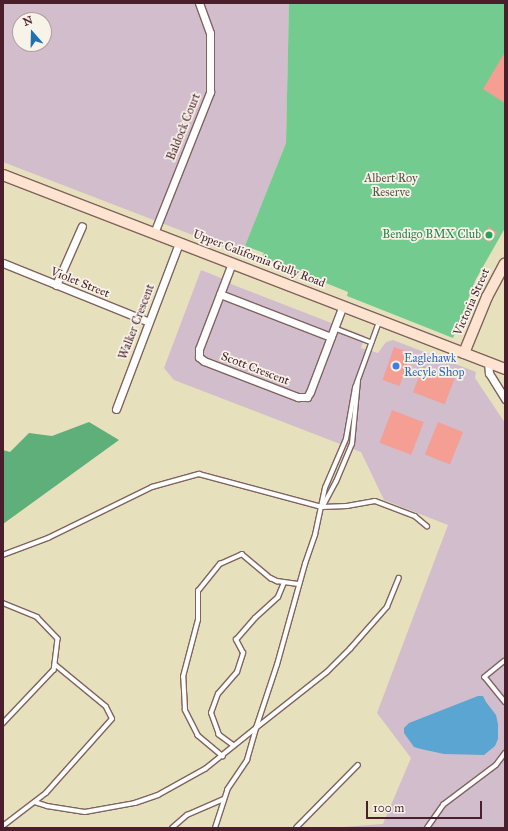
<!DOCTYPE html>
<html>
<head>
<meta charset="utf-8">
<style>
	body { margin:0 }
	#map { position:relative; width:508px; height:831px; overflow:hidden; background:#e6e0bd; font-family:"IM FELL Great Primer",serif }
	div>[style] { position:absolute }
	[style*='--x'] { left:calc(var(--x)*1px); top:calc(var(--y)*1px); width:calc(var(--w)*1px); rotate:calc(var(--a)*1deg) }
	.industrial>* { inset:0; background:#d1bdcb }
	.green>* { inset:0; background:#74cb8f }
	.forest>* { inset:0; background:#5faf7a }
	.water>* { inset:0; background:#5ba5d2 }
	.building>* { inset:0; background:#f59e94; transform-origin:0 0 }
	.roads { filter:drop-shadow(1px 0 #81635e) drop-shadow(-1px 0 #81635e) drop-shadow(0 1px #81635e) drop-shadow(0 -1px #81635e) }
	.lane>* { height:3.5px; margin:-1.75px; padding:0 1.75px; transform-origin:1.75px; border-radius:1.75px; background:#fff }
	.street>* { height:7px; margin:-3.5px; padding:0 3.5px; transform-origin:3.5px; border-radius:3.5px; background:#fff }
	.secondary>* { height:10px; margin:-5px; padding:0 5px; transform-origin:5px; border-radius:5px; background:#fee3d1 }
	.dots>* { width:11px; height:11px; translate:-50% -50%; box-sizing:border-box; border:2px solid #f7f3e8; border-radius:50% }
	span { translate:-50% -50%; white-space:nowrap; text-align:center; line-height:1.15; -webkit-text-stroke:3.5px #f7f3e8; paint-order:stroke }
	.street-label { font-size:12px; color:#4a1f2b }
	.park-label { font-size:12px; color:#575349 }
	.leisure-label { font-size:12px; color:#27864d }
	.right { translate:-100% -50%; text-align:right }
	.shop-label { font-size:12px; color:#366cbe }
	.left { translate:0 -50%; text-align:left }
	.frame { position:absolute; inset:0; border:4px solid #4a1f2b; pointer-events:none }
	.north { position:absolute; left:12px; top:12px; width:40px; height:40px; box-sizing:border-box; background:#f7f3e8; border:1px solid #b29e9c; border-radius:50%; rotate:340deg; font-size:11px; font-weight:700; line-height:16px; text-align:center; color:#4a1f2b }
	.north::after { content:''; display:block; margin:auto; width:14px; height:18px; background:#1f6fb2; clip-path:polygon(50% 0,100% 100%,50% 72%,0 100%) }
	.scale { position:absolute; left:366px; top:801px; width:116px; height:18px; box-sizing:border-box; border:2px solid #4a1f2b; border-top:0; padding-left:5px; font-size:12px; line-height:14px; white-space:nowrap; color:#4a1f2b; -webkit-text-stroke:3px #f7f3e8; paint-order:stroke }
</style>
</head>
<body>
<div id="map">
	<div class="industrial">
		<div style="clip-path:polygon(evenodd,3px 3px,289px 3px,286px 143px,242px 254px,3px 162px,3px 3px,20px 20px,44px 20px,44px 44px,20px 44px,20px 20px)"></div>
		<div style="clip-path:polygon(201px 270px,231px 282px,231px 284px,365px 336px,361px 348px,378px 353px,386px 342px,393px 340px,476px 372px,475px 378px,505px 423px,505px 828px,328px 828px,383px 824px,411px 758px,377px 713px,448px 525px,384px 500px,361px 452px,174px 380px,164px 368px)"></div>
	</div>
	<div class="green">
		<div style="clip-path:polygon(289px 3px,505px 3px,505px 228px,476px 279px,453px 338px,347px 296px,348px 292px,262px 257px,264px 253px,245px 246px,286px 143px)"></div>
	</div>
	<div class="forest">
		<div style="clip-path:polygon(89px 422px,119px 440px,3px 524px,3px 450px,10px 452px,29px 433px,52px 436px)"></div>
	</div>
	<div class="water">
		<div style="clip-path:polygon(478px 696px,483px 696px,486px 702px,496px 715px,498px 724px,498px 739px,495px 746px,484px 755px,444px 754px,421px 749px,414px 747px,404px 733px,404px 728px,409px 723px)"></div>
	</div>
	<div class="building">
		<div style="clip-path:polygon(505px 52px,505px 103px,483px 89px)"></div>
		<div style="left:489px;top:227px;width:10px;height:12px;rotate:37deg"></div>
		<div style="left:394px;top:347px;width:18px;height:35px;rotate:19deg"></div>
		<div style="left:423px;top:366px;width:34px;height:28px;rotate:21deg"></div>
		<div style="left:392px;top:410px;width:34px;height:35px;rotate:21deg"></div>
		<div style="left:438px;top:422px;width:27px;height:35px;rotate:22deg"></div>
	</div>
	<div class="roads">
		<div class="lane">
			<div style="--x:334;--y:328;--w:40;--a:21"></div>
			<div style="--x:323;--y:506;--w:27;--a:-62"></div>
			<div style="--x:336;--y:482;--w:41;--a:-67.2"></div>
			<div style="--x:352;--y:444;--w:63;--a:-84.6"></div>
			<div style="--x:3;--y:555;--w:48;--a:-20.7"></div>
			<div style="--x:48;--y:538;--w:116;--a:-26.1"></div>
			<div style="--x:152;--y:487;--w:49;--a:-15.5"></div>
			<div style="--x:199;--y:474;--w:127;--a:15"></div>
			<div style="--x:322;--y:507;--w:25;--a:-2"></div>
			<div style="--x:347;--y:506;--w:28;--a:-10"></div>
			<div style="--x:375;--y:501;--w:43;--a:20.6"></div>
			<div style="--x:415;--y:516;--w:16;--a:40"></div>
			<div style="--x:3;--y:603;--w:37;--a:22"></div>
			<div style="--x:37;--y:617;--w:30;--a:46"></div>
			<div style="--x:58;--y:639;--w:31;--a:97"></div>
			<div style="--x:54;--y:670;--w:74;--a:133.4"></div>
			<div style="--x:505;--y:661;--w:26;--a:141"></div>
			<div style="--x:485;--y:677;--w:32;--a:51"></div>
			<div style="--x:234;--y:746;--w:19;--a:-144"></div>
			<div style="--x:219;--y:735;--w:23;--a:-110"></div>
			<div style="--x:211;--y:713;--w:20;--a:-70"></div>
			<div style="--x:218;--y:694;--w:29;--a:-49"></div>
			<div style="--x:237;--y:672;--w:20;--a:-72"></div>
			<div style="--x:243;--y:653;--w:15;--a:-118"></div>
			<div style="--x:236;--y:640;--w:29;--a:-49"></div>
			<div style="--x:255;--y:618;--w:31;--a:-42"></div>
			<div style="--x:278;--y:597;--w:15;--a:-67"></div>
			<div style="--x:223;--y:757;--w:33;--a:-140"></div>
			<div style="--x:198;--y:736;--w:29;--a:-117"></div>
			<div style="--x:185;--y:710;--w:33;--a:-93"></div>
			<div style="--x:183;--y:677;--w:59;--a:-75.3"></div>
			<div style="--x:198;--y:620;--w:29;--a:-90"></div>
			<div style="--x:198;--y:591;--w:35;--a:-51"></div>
			<div style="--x:220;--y:564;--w:24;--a:-24"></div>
			<div style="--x:242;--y:554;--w:38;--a:40"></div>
			<div style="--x:271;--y:578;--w:7;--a:27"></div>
			<div style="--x:277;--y:581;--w:21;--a:8"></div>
			<div style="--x:35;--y:802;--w:13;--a:18"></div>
			<div style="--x:47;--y:806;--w:38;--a:9"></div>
			<div style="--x:85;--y:812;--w:51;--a:-10.2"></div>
			<div style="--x:135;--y:803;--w:24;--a:-19"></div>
			<div style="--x:158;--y:795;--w:54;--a:-29"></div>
			<div style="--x:205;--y:769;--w:65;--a:-38.8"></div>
			<div style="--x:256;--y:728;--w:66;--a:-71.6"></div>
			<div style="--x:277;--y:665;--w:105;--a:-74.5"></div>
			<div style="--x:305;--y:564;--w:31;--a:-71"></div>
			<div style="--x:315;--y:535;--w:48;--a:-78"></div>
			<div style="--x:325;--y:488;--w:53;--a:-66.8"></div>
			<div style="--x:346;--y:439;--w:52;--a:-80"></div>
			<div style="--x:355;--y:388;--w:70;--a:-70"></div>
			<div style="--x:3;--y:826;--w:54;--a:-37.5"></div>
			<div style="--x:46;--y:793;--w:99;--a:-48.3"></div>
			<div style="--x:112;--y:719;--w:13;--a:-117"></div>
			<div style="--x:106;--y:707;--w:66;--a:-140.5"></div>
			<div style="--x:172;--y:828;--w:20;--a:-41"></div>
			<div style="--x:187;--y:815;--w:40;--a:-23.4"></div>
			<div style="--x:215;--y:828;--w:40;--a:-72"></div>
			<div style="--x:227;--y:790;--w:36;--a:-56"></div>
			<div style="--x:247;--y:760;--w:33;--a:-74"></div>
			<div style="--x:256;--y:728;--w:90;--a:-38.3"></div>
			<div style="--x:327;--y:672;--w:33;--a:-45"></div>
			<div style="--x:350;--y:649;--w:56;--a:-48.6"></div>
			<div style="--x:387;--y:607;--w:31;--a:-68"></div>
			<div style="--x:296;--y:828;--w:88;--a:-45.5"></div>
			<div style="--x:427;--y:828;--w:28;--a:-55"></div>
			<div style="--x:443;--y:805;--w:66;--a:-37"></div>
			<div style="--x:496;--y:765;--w:15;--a:-53"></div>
		</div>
		<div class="street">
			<div style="--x:154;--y:233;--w:152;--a:-68.3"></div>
			<div style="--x:210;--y:92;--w:59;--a:-90"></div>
			<div style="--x:210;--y:33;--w:32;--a:-110"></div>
			<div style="--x:3;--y:263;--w:157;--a:22"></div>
			<div style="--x:232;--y:263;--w:92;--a:111"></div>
			<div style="--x:199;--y:349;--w:8;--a:90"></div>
			<div style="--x:199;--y:357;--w:6;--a:39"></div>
			<div style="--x:204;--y:361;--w:101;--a:21"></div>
			<div style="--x:298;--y:397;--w:9;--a:0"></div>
			<div style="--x:307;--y:397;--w:6;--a:-59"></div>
			<div style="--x:310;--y:392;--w:93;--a:-69.2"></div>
			<div style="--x:56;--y:285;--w:64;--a:-66.2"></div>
			<div style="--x:220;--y:294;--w:119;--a:21.2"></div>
			<div style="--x:488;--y:362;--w:11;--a:85"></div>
			<div style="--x:489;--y:373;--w:31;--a:58"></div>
			<div style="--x:116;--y:409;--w:178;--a:-69.2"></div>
		</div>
		<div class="secondary">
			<div style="--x:3;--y:175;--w:538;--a:21.13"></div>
			<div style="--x:464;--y:353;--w:61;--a:-67.7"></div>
			<div style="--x:487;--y:297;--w:38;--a:-62"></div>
		</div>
	</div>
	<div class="dots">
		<div style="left:489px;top:235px;background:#2e9e5b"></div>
		<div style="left:396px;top:366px;background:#3f7fe0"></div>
	</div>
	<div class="street-label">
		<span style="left:184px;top:127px;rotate:-68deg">Baldock Court</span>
		<span style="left:259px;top:259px;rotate:21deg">Upper California Gully Road</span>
		<span style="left:80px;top:283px;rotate:22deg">Violet Street</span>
		<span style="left:472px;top:302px;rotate:-66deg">Victoria Street</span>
		<span style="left:137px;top:322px;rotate:-69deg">Walker Crescent</span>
		<span style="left:255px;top:369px;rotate:21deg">Scott Crescent</span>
	</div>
	<div class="park-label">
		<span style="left:391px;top:186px">Albert Roy<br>Reserve</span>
	</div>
	<div class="leisure-label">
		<span class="right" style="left:481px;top:235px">Bendigo BMX Club</span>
	</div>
	<div class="shop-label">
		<span class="left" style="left:404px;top:366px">Eaglehawk<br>Recyle Shop</span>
	</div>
	<div class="frame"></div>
	<div class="north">N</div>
	<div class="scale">100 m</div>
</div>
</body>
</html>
